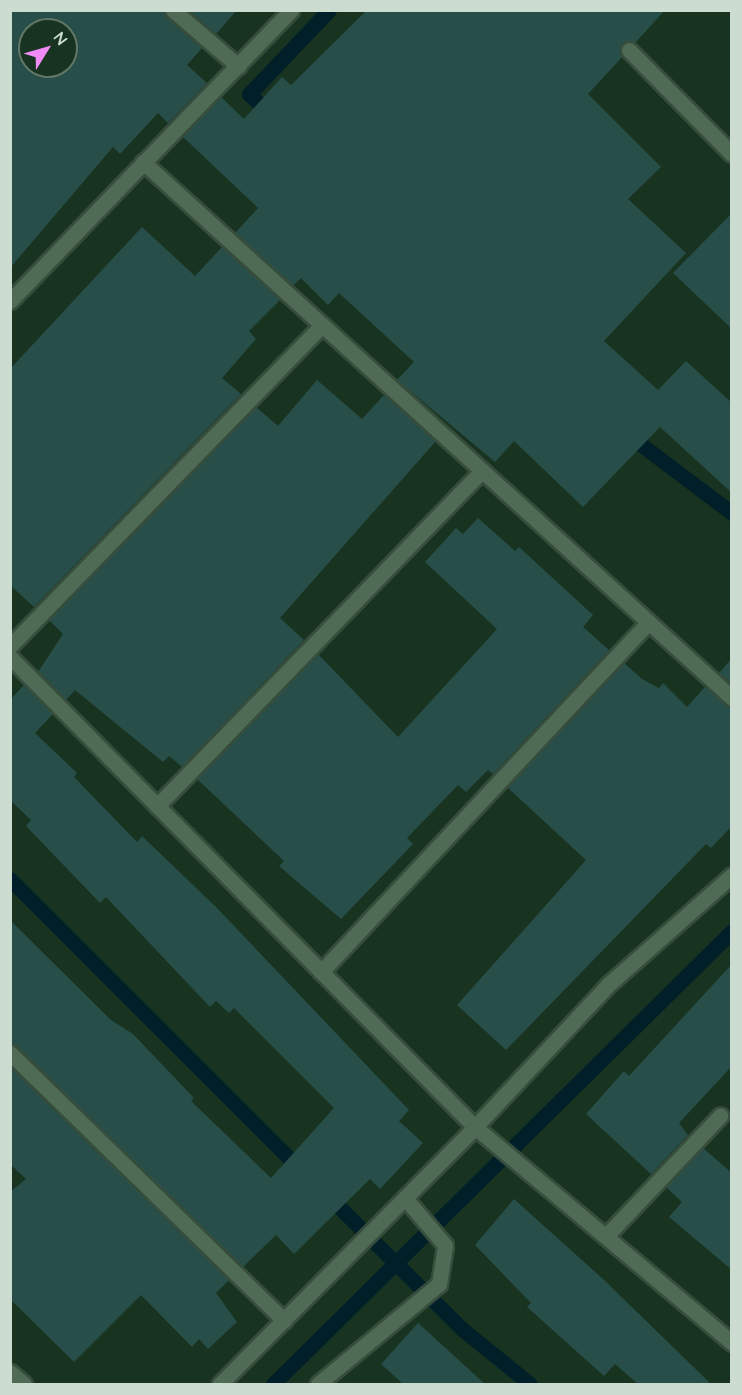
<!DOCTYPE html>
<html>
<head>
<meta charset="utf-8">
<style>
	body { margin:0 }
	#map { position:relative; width:742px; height:1395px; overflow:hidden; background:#193321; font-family:Quicksand,sans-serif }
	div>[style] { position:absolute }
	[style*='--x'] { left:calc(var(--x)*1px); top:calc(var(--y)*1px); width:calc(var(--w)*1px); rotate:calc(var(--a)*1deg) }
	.stream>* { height:15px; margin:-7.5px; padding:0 7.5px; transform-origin:7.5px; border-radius:7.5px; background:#001f29 }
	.building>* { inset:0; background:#284e49 }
	.roads { filter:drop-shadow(2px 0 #374d3d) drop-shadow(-2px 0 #374d3d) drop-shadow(0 2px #374d3d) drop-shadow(0 -2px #374d3d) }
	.street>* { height:15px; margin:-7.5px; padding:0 7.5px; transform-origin:7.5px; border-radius:7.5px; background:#4f6b55 }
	span { translate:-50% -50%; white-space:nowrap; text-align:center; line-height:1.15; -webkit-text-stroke:4.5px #193321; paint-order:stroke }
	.frame { position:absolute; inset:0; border:12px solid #cddcd0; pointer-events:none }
	.north { position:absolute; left:18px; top:18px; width:60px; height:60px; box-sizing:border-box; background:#193321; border:2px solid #617767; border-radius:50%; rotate:53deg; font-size:16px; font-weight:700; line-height:24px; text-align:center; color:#cddcd0 }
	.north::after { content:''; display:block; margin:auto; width:21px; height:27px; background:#f08bf6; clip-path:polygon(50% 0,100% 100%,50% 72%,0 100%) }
</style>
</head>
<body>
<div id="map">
	<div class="stream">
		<div style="--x:272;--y:116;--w:32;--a:-136"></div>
		<div style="--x:249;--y:94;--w:116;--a:-46.4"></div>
		<div style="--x:627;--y:434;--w:131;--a:37"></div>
		<div style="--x:10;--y:879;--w:413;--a:45"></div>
		<div style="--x:326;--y:1194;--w:192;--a:44.8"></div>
		<div style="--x:462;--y:1329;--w:87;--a:39"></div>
		<div style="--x:273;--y:1384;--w:645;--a:-44.62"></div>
	</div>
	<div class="building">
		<div style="clip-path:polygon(evenodd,10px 10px,164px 10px,202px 48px,187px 65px,207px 83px,168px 123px,158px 113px,120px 154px,113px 147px,10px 268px,10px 10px,30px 30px,66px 30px,66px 66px,30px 66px,30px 30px)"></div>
		<div style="clip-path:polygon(189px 10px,237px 10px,216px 34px)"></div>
		<div style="clip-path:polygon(367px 10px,665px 10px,635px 43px,622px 44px,622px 57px,588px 94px,661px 167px,628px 199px,686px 253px,604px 341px,658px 390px,686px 361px,732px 403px,732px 493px,660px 427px,583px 507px,514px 441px,495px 462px,397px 380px,414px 362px,339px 293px,328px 305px,301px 278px,293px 286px,235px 233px,258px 208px,182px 136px,221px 97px,244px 119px,282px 77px,291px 85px)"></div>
		<div style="clip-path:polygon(732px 213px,732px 329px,673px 273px)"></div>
		<div style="clip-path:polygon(142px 227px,195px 276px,222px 247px,280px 300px,249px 331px,256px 339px,222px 378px,241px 394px,34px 607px,10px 585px,10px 369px)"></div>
		<div style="clip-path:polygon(317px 380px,362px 419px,384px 395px,436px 441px,280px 618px,304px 640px,182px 767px,169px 756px,163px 762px,75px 690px,66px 700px,38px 672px,63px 634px,49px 620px,256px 407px,278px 426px)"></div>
		<div style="clip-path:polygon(478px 518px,515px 551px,519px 547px,593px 615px,583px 627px,609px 650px,493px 774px,488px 770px,466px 792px,458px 785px,407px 838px,413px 844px,341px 919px,279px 866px,284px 861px,197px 779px,318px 654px,398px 737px,497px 629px,425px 562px,456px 528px,463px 534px)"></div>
		<div style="clip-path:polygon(732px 658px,732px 684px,719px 673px)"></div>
		<div style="clip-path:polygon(624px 663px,642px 679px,659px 688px,663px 683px,687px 707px,705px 687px,732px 708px,732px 826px,711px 848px,706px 844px,506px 1050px,457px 1005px,586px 860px,507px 787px)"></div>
		<div style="clip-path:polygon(24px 685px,53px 714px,35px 733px,77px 773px,74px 777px,137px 842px,142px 836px,217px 908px,409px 1110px,399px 1121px,423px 1143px,380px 1189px,370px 1179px,294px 1254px,276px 1235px,243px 1267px,10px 1044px,10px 920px,111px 1020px,133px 1034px,194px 1098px,191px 1101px,271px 1178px,334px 1108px,234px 1008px,229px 1013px,216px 1001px,210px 1007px,106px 897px,100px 903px,26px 826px,31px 820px,10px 800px,10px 700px)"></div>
		<div style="clip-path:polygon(732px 964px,732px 1066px,679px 1123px,688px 1135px,651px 1174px,586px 1114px,624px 1071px,629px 1076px)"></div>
		<div style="clip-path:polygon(10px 1067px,229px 1280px,216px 1293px,237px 1322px,208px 1349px,199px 1339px,192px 1347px,141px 1295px,74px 1362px,10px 1299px,10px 1192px,26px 1179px,10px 1164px)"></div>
		<div style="clip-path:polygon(703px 1148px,732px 1173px,732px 1270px,669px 1217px,682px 1202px,666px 1187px)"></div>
		<div style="clip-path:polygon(514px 1199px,603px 1279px,711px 1384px,638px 1384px,615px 1364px,604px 1376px,527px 1307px,531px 1303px,475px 1245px)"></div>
		<div style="clip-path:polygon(418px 1323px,485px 1384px,403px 1384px,381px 1364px)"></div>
	</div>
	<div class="roads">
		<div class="street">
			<div style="--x:173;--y:10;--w:86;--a:40.7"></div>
			<div style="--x:629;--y:50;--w:146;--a:45.3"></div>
			<div style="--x:143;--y:162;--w:796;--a:42.3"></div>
			<div style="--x:10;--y:301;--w:405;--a:-46"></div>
			<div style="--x:10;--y:646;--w:448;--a:-45.8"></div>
			<div style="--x:10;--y:657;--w:661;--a:45.31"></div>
			<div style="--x:475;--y:1127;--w:196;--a:-46.9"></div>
			<div style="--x:609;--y:984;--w:164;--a:-41.5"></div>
			<div style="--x:157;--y:806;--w:467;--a:-45.9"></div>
			<div style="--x:321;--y:972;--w:479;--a:-46.9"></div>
			<div style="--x:10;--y:1053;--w:383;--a:44.3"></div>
			<div style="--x:606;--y:1236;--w:166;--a:-46.5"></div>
			<div style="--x:10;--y:1372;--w:18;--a:41"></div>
			<div style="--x:220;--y:1384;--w:362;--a:-45.2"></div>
			<div style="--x:475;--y:1127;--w:336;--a:40"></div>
			<div style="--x:318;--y:1384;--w:157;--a:-39.6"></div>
			<div style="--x:439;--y:1284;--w:39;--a:-81"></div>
			<div style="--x:445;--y:1245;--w:62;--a:-130.4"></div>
		</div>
	</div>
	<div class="frame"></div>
	<div class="north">N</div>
</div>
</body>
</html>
